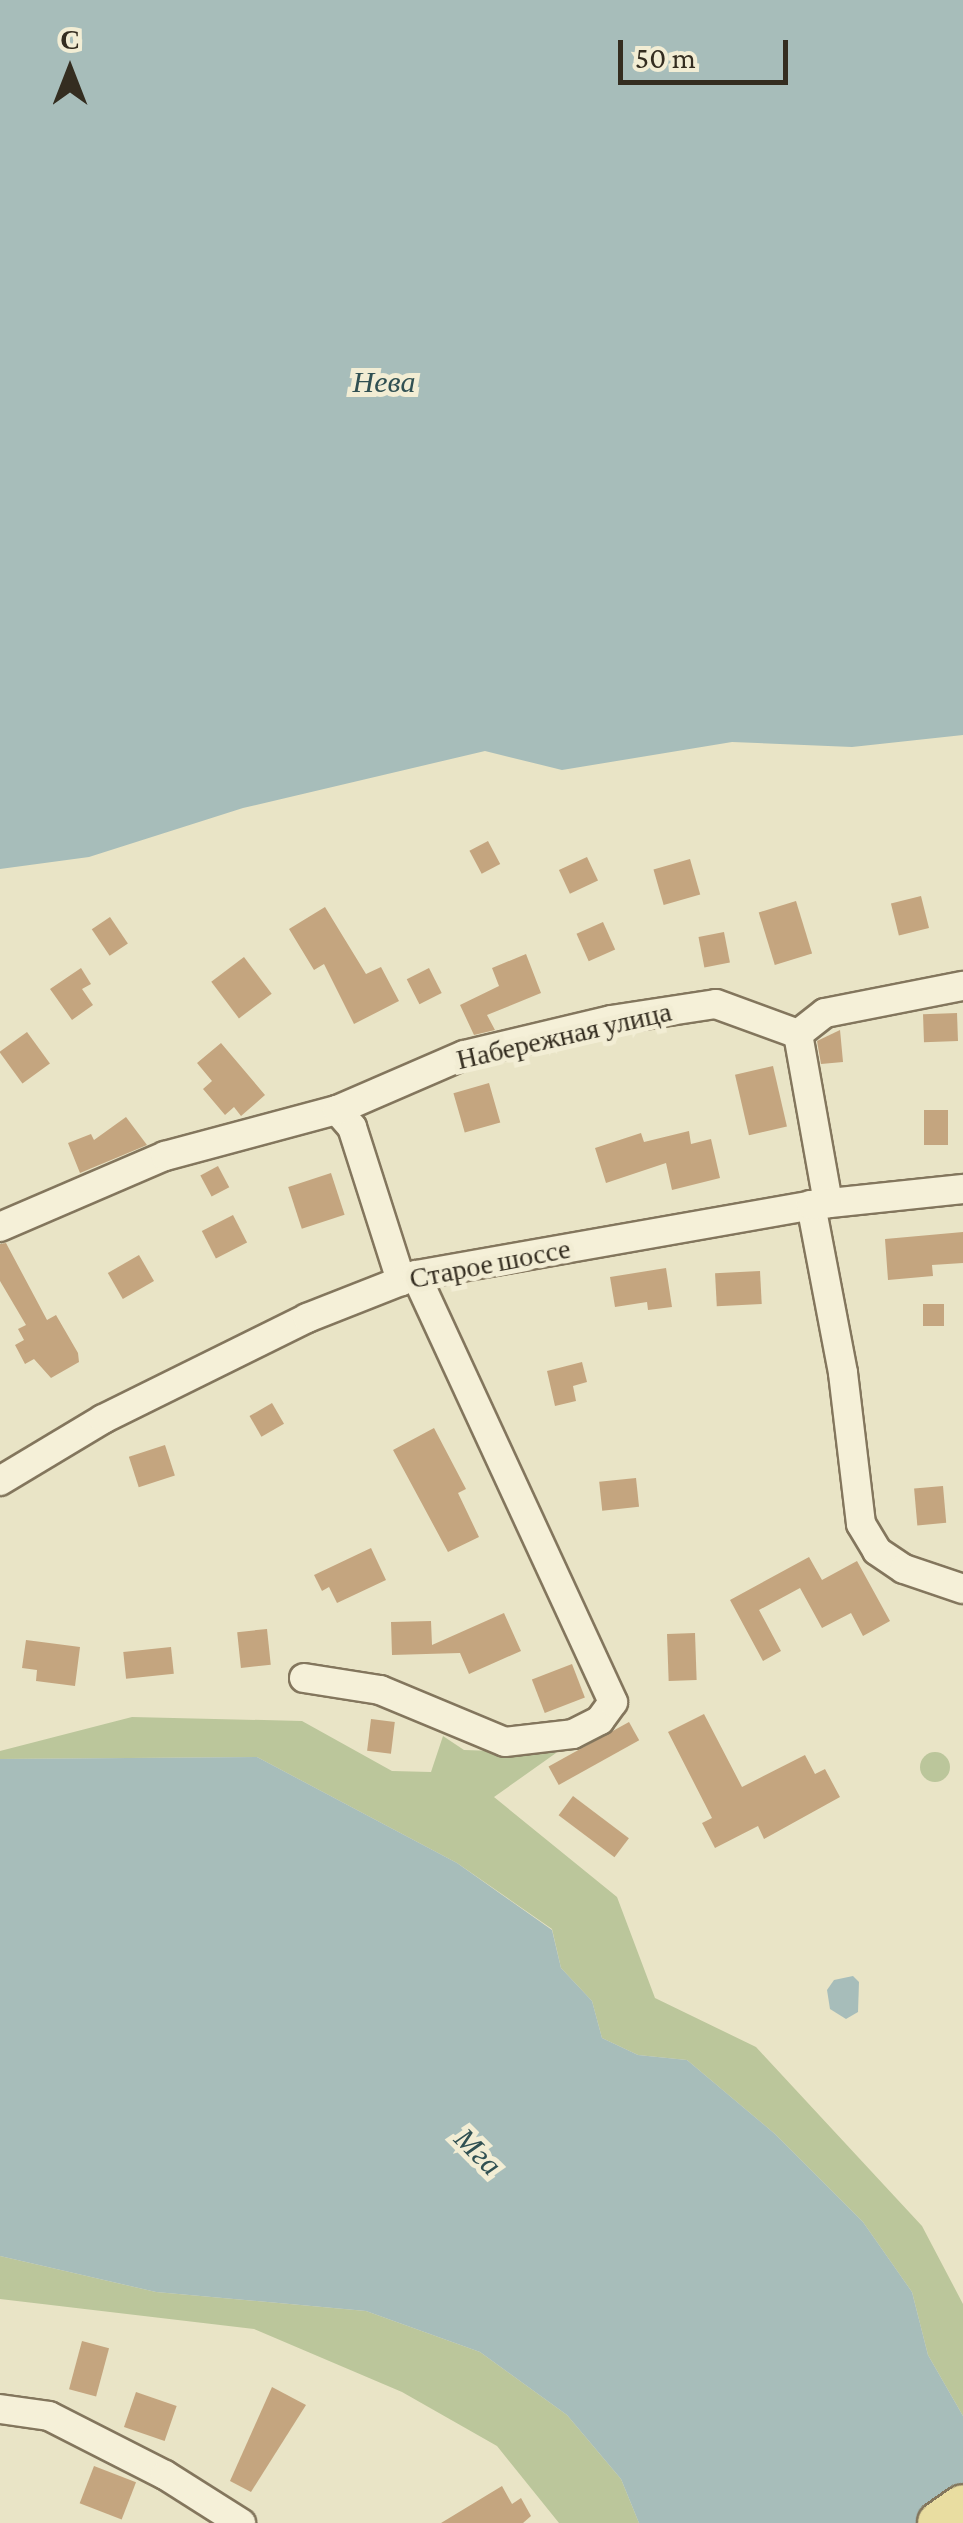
<!DOCTYPE html>
<html>
<head>
<meta charset="utf-8">
<style>
	body { margin:0 }
	#map { position:relative; width:963px; height:2523px; overflow:hidden; background:#e9e4c6; font-family:"Crimson Pro",serif }
	div>[style] { position:absolute }
	[style*='--x'] { left:calc(var(--x)*1px); top:calc(var(--y)*1px); width:calc(var(--w)*1px); rotate:calc(var(--a)*1deg) }
	.green>* { inset:0; background:#bbc69b }
	.round { border-radius:50% }
	.water>* { inset:0; background:#a7bdba }
	.building>* { inset:0; background:#c4a57f; transform-origin:0 0 }
	.roads { filter:drop-shadow(2px 0 #83765d) drop-shadow(-2px 0 #83765d) drop-shadow(0 2px #83765d) drop-shadow(0 -2px #83765d) }
	.minor>* { height:28px; margin:-14px; padding:0 14px; transform-origin:14px; border-radius:14px; background:#f5f0d8 }
	.primary>* { height:42px; margin:-21px; padding:0 21px; transform-origin:21px; border-radius:21px; background:#e9dda1 }
	span { translate:-50% -50%; white-space:nowrap; text-align:center; line-height:1.15; -webkit-text-stroke:10px #f2edd4; paint-order:stroke }
	.street-label { font-size:28px; color:#342d20 }
	.water-label { font-size:30px; color:#305052; font-style:italic }
	.north { position:absolute; left:20px; top:20px; width:100px; height:100px; -webkit-text-stroke:8px #f2edd4; paint-order:stroke; rotate:0deg; font-size:28px; font-weight:700; line-height:40px; text-align:center; color:#342d20 }
	.north::after { content:''; display:block; margin:auto; width:35px; height:45px; background:#342d20; clip-path:polygon(50% 0,100% 100%,50% 72%,0 100%) }
	.scale { position:absolute; left:618px; top:40px; width:170px; height:45px; box-sizing:border-box; border:5px solid #342d20; border-top:0; padding-left:12px; font-size:30px; line-height:35px; white-space:nowrap; color:#342d20; -webkit-text-stroke:8px #f2edd4; paint-order:stroke }
</style>
</head>
<body>
<div id="map">
	<div class="green">
		<div style="clip-path:polygon(132px 1717px,302px 1721px,392px 1771px,431px 1772px,443px 1736px,464px 1750px,556px 1753px,494px 1797px,617px 1897px,655px 1998px,756px 2047px,922px 2226px,963px 2304px,963px 2416px,928px 2355px,912px 2292px,863px 2222px,775px 2134px,687px 2060px,638px 2055px,602px 2038px,592px 2001px,561px 1968px,552px 1929px,457px 1863px,257px 1757px,0 1759px,0 1751px)"></div>
		<div class="round" style="left:920px;top:1752px;width:30px;height:30px"></div>
		<div style="clip-path:polygon(0 2256px,156px 2292px,366px 2311px,480px 2352px,567px 2415px,621px 2479px,639px 2523px,559px 2523px,497px 2446px,402px 2392px,254px 2329px,0 2299px)"></div>
	</div>
	<div class="water">
		<div style="clip-path:polygon(0 0,963px 0,963px 735px,852px 747px,732px 742px,562px 770px,485px 751px,243px 808px,89px 857px,0 869px)"></div>
		<div style="clip-path:polygon(257px 1757px,457px 1863px,552px 1930px,561px 1968px,592px 2001px,602px 2038px,638px 2055px,687px 2060px,775px 2134px,863px 2222px,912px 2292px,928px 2355px,963px 2416px,963px 2523px,639px 2523px,621px 2479px,567px 2415px,480px 2352px,366px 2311px,156px 2292px,0 2256px,0 1759px)"></div>
		<div style="clip-path:polygon(853px 1976px,859px 1982px,858px 2012px,846px 2019px,830px 2009px,827px 1990px,834px 1980px)"></div>
	</div>
	<div class="building">
		<div style="left:488px;top:841px;width:26px;height:21px;rotate:62deg"></div>
		<div style="left:587px;top:857px;width:26px;height:31px;rotate:65deg"></div>
		<div style="left:690px;top:859px;width:37px;height:38px;rotate:74deg"></div>
		<div style="left:921px;top:896px;width:33px;height:31px;rotate:76deg"></div>
		<div style="left:796px;top:901px;width:55px;height:39px;rotate:73deg"></div>
		<div style="clip-path:polygon(325px 907px,366px 974px,381px 967px,399px 1001px,354px 1024px,324px 964px,314px 970px,289px 929px)"></div>
		<div style="left:110px;top:917px;width:32px;height:22px;rotate:56deg"></div>
		<div style="left:603px;top:922px;width:30px;height:29px;rotate:66deg"></div>
		<div style="left:724px;top:932px;width:31px;height:26px;rotate:79deg"></div>
		<div style="clip-path:polygon(526px 954px,541px 993px,487px 1015px,495px 1030px,474px 1035px,460px 1005px,499px 986px,492px 968px)"></div>
		<div style="left:244px;top:957px;width:46px;height:41px;rotate:53deg"></div>
		<div style="clip-path:polygon(81px 968px,91px 984px,82px 989px,93px 1005px,72px 1020px,50px 989px)"></div>
		<div style="left:429px;top:968px;width:28px;height:25px;rotate:63deg"></div>
		<div style="left:957px;top:1013px;width:28px;height:34px;rotate:88deg"></div>
		<div style="clip-path:polygon(840px 1030px,843px 1062px,821px 1064px,817px 1041px)"></div>
		<div style="left:27px;top:1032px;width:39px;height:34px;rotate:54deg"></div>
		<div style="clip-path:polygon(221px 1043px,265px 1095px,241px 1116px,234px 1107px,225px 1115px,203px 1089px,212px 1081px,197px 1063px)"></div>
		<div style="left:773px;top:1066px;width:62px;height:39px;rotate:77deg"></div>
		<div style="left:489px;top:1083px;width:41px;height:37px;rotate:74deg"></div>
		<div style="left:924px;top:1110px;width:24px;height:35px"></div>
		<div style="clip-path:polygon(126px 1117px,147px 1145px,80px 1173px,68px 1143px,91px 1134px,94px 1140px)"></div>
		<div style="clip-path:polygon(689px 1131px,691px 1144px,711px 1139px,720px 1178px,672px 1190px,666px 1163px,606px 1183px,595px 1148px,641px 1133px,644px 1142px)"></div>
		<div style="left:218px;top:1166px;width:24px;height:20px;rotate:62deg"></div>
		<div style="left:331px;top:1173px;width:44px;height:45px;rotate:72deg"></div>
		<div style="left:233px;top:1215px;width:31px;height:35px;rotate:63deg"></div>
		<div style="clip-path:polygon(963px 1232px,963px 1263px,932px 1265px,933px 1276px,888px 1280px,885px 1239px)"></div>
		<div style="clip-path:polygon(6px 1243px,47px 1320px,56px 1315px,78px 1353px,79px 1362px,51px 1378px,34px 1359px,25px 1364px,15px 1345px,24px 1340px,18px 1329px,26px 1325px,0 1281px,0 1244px)"></div>
		<div style="left:139px;top:1255px;width:30px;height:36px;rotate:60deg"></div>
		<div style="clip-path:polygon(666px 1268px,672px 1307px,648px 1310px,647px 1302px,615px 1307px,610px 1277px)"></div>
		<div style="left:760px;top:1271px;width:33px;height:45px;rotate:87deg"></div>
		<div style="left:923px;top:1304px;width:21px;height:22px"></div>
		<div style="clip-path:polygon(582px 1362px,587px 1382px,573px 1386px,576px 1401px,555px 1406px,547px 1371px)"></div>
		<div style="left:272px;top:1403px;width:24px;height:26px;rotate:60deg"></div>
		<div style="clip-path:polygon(434px 1428px,466px 1489px,458px 1493px,479px 1537px,448px 1552px,393px 1450px)"></div>
		<div style="left:165px;top:1445px;width:32px;height:38px;rotate:72deg"></div>
		<div style="left:636px;top:1478px;width:29px;height:37px;rotate:84deg"></div>
		<div style="left:943px;top:1486px;width:37px;height:29px;rotate:85deg"></div>
		<div style="clip-path:polygon(371px 1548px,386px 1580px,337px 1603px,329px 1587px,322px 1591px,314px 1575px)"></div>
		<div style="clip-path:polygon(809px 1557px,822px 1580px,857px 1561px,890px 1621px,863px 1636px,851px 1613px,822px 1628px,800px 1588px,759px 1610px,781px 1651px,763px 1661px,730px 1600px)"></div>
		<div style="clip-path:polygon(504px 1613px,521px 1651px,469px 1674px,460px 1653px,392px 1655px,391px 1622px,431px 1621px,432px 1645px)"></div>
		<div style="left:267px;top:1629px;width:36px;height:30px;rotate:84deg"></div>
		<div style="left:695px;top:1633px;width:47px;height:28px;rotate:88deg"></div>
		<div style="clip-path:polygon(26px 1640px,80px 1647px,75px 1686px,36px 1681px,37px 1670px,22px 1668px)"></div>
		<div style="left:171px;top:1647px;width:27px;height:48px;rotate:84deg"></div>
		<div style="left:572px;top:1664px;width:36px;height:43px;rotate:69deg"></div>
		<div style="clip-path:polygon(704px 1714px,742px 1787px,805px 1755px,815px 1774px,825px 1769px,840px 1797px,764px 1839px,758px 1826px,715px 1848px,702px 1823px,712px 1818px,668px 1732px)"></div>
		<div style="left:371px;top:1719px;width:24px;height:32px;rotate:7deg"></div>
		<div style="left:629px;top:1722px;width:21px;height:92px;rotate:61deg"></div>
		<div style="left:573px;top:1796px;width:70px;height:24px;rotate:37deg"></div>
		<div style="left:82px;top:2341px;width:28px;height:50px;rotate:15deg"></div>
		<div style="clip-path:polygon(272px 2387px,306px 2405px,251px 2492px,230px 2481px)"></div>
		<div style="left:136px;top:2392px;width:43px;height:37px;rotate:19deg"></div>
		<div style="left:94px;top:2466px;width:45px;height:40px;rotate:21deg"></div>
		<div style="clip-path:polygon(502px 2486px,512px 2504px,521px 2498px,531px 2516px,523px 2523px,441px 2523px)"></div>
	</div>
	<div class="roads">
		<div class="minor">
			<div style="--x:798;--y:1034;--w:34;--a:-38"></div>
			<div style="--x:825;--y:1013;--w:141;--a:-11.1"></div>
			<div style="--x:798;--y:1034;--w:172;--a:79.9"></div>
			<div style="--x:337;--y:1110;--w:23;--a:49"></div>
			<div style="--x:352;--y:1127;--w:162;--a:72.3"></div>
			<div style="--x:811;--y:1205;--w:171;--a:79.2"></div>
			<div style="--x:843;--y:1373;--w:152;--a:83.2"></div>
			<div style="--x:861;--y:1524;--w:31;--a:59"></div>
			<div style="--x:877;--y:1551;--w:32;--a:34"></div>
			<div style="--x:904;--y:1569;--w:62;--a:18.7"></div>
			<div style="--x:0;--y:1227;--w:180;--a:-23.3"></div>
			<div style="--x:165;--y:1156;--w:178;--a:-15"></div>
			<div style="--x:337;--y:1110;--w:138;--a:-23.4"></div>
			<div style="--x:464;--y:1055;--w:151;--a:-13.4"></div>
			<div style="--x:611;--y:1020;--w:106;--a:-8.7"></div>
			<div style="--x:716;--y:1004;--w:87;--a:20.1"></div>
			<div style="--x:0;--y:1481;--w:120;--a:-31"></div>
			<div style="--x:103;--y:1419;--w:228;--a:-26.3"></div>
			<div style="--x:307;--y:1318;--w:117;--a:-21.5"></div>
			<div style="--x:416;--y:1275;--w:401;--a:-10"></div>
			<div style="--x:811;--y:1205;--w:153;--a:-6"></div>
			<div style="--x:304;--y:1678;--w:77;--a:9"></div>
			<div style="--x:380;--y:1690;--w:135;--a:22.6"></div>
			<div style="--x:505;--y:1742;--w:68;--a:-6.7"></div>
			<div style="--x:573;--y:1734;--w:30;--a:-27"></div>
			<div style="--x:600;--y:1720;--w:22;--a:-54"></div>
			<div style="--x:613;--y:1702;--w:470;--a:-114.8"></div>
			<div style="--x:0;--y:2409;--w:49;--a:8.1"></div>
			<div style="--x:49;--y:2416;--w:130;--a:27"></div>
			<div style="--x:165;--y:2475;--w:90;--a:32.3"></div>
		</div>
		<div class="primary">
			<div style="--x:939;--y:2523;--w:29;--a:-35"></div>
		</div>
	</div>
	<div class="street-label">
		<span style="left:564px;top:1036px;rotate:-13deg">Набережная улица</span>
		<span style="left:490px;top:1264px;rotate:-11deg">Старое шоссе</span>
	</div>
	<div class="water-label">
		<span style="left:384px;top:382px">Нева</span>
		<span style="left:478px;top:2152px;rotate:45deg">Мга</span>
	</div>
	<div class="north">С</div>
	<div class="scale">50 m</div>
</div>
</body>
</html>
